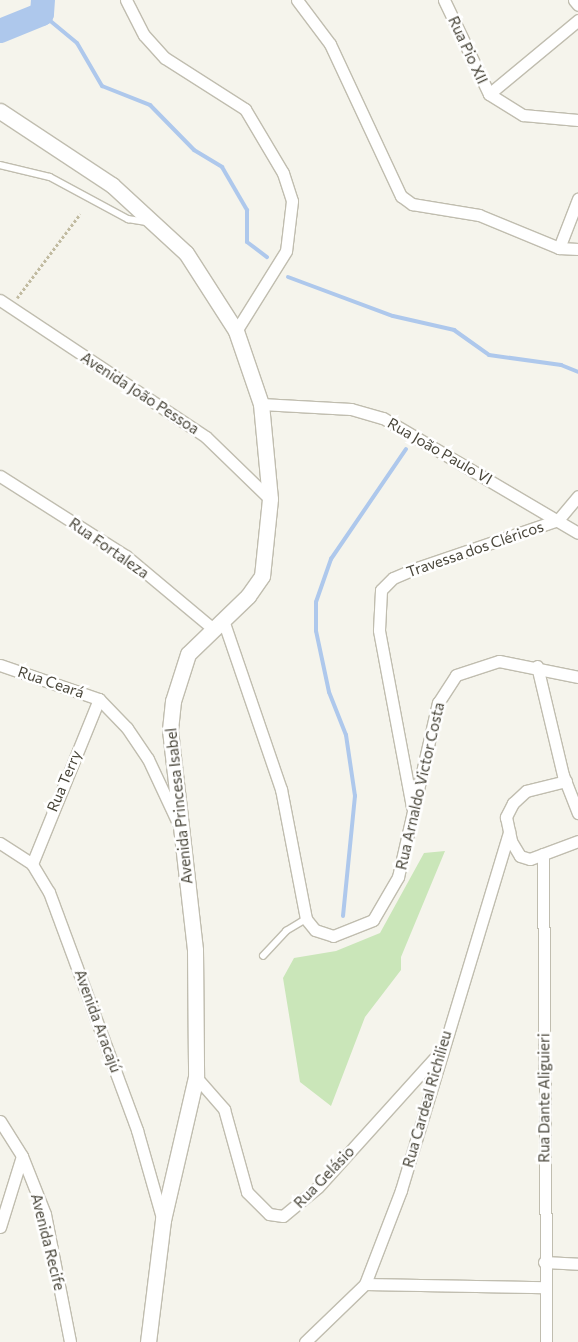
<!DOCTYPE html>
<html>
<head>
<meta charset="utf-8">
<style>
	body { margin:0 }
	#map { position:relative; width:578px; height:1342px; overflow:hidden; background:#f5f4ec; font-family:Commissioner,sans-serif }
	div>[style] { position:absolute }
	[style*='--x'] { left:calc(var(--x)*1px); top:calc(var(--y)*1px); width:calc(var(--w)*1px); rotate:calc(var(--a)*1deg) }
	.green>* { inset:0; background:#cae6b9 }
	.stream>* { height:4px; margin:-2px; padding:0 2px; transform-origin:2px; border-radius:2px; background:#aec8ec }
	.river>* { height:24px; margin:-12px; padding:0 12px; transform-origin:12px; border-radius:12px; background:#aec8ec }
	.path>* { height:2.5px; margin-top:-1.25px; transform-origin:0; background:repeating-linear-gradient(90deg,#c1bba1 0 2.5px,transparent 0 5px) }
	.roads { filter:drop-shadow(1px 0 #c0bdaf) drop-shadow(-1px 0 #c0bdaf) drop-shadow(0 1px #c0bdaf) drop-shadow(0 -1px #c0bdaf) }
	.service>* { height:5.5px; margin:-2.75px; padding:0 2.75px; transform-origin:2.75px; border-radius:2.75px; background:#fff }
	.minor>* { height:11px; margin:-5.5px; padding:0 5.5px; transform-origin:5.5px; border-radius:5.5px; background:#fff }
	.tertiary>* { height:15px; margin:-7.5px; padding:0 7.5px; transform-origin:7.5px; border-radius:7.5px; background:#fff }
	span { translate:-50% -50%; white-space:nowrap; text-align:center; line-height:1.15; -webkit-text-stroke:5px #fff; paint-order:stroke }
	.street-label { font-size:15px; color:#49463a }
</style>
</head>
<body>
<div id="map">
	<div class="green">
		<div style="clip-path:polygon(445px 851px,401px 957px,401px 970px,365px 1017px,331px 1106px,300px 1082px,283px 978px,294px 958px,336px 951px,380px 933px,424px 853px)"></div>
	</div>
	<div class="stream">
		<div style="--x:42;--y:14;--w:45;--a:39.6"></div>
		<div style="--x:77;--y:43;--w:50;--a:59.8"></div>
		<div style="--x:102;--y:86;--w:52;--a:21.6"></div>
		<div style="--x:150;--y:105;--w:63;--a:45.6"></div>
		<div style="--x:194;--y:150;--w:33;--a:31"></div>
		<div style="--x:222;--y:167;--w:50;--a:59.8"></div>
		<div style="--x:247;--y:210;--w:32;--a:90"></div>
		<div style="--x:247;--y:242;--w:25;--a:37"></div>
		<div style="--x:288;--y:277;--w:112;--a:20.4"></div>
		<div style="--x:393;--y:316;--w:63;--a:12.9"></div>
		<div style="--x:454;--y:330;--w:43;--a:35.5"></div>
		<div style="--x:489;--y:355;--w:73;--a:7.9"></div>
		<div style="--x:561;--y:365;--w:18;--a:22"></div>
		<div style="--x:343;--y:916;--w:121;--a:-84.3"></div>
		<div style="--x:355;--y:796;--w:62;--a:-98.4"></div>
		<div style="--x:346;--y:735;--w:46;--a:-111.6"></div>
		<div style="--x:329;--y:692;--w:62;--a:-102"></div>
		<div style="--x:316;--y:631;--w:29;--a:-90"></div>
		<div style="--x:316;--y:602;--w:46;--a:-70.8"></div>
		<div style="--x:331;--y:559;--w:133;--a:-55.7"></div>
	</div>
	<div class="river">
		<div style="--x:0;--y:31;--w:45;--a:-22"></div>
		<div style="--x:42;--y:14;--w:14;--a:-86"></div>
	</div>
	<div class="path">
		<div style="--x:17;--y:298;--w:105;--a:-53.1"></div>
	</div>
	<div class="roads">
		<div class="service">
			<div style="--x:0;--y:165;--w:51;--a:13.5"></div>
			<div style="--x:50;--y:177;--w:89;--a:28.3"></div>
			<div style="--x:128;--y:219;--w:20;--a:9"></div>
			<div style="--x:263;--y:956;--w:34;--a:-47"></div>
			<div style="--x:286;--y:931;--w:23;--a:-31"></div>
		</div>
		<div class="minor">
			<div style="--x:126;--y:0;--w:39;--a:63"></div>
			<div style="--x:144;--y:35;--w:31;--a:48"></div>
			<div style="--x:165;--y:58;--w:95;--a:32.5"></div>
			<div style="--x:245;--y:109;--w:74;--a:59.3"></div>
			<div style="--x:283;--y:173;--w:29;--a:72"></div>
			<div style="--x:292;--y:201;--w:50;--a:96.8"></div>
			<div style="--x:286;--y:251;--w:94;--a:122"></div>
			<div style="--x:297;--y:0;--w:55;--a:53.1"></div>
			<div style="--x:330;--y:44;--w:168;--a:65"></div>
			<div style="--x:401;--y:196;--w:14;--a:36"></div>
			<div style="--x:412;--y:204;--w:68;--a:9.3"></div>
			<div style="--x:479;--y:215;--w:87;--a:22.4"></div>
			<div style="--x:559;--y:248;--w:19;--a:3"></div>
			<div style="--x:444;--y:0;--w:104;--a:64.4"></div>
			<div style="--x:489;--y:94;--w:40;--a:32"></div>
			<div style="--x:523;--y:115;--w:55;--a:5.2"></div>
			<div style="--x:574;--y:0;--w:6;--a:51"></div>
			<div style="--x:489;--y:94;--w:116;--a:-39.7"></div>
			<div style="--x:559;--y:248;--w:53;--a:-68.8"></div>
			<div style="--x:0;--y:300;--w:247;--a:33.6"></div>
			<div style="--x:206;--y:437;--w:89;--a:44.1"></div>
			<div style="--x:261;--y:404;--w:90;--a:3.2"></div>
			<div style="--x:351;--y:409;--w:33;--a:16"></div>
			<div style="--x:383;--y:418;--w:226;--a:30.5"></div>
			<div style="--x:0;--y:476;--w:149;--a:32.4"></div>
			<div style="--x:126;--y:556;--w:112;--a:39.9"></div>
			<div style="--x:223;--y:620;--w:179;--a:71.1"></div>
			<div style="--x:281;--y:789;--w:132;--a:79.1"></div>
			<div style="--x:306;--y:919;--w:14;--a:51"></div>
			<div style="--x:315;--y:930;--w:19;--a:18"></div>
			<div style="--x:333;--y:936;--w:43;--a:-21.8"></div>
			<div style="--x:373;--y:920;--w:50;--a:-59.8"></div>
			<div style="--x:398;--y:877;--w:179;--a:-77.1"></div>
			<div style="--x:438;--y:703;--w:33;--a:-57"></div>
			<div style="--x:456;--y:675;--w:45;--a:-18"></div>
			<div style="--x:499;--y:661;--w:81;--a:11.4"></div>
			<div style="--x:0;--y:665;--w:105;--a:19"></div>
			<div style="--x:99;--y:699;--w:40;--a:46"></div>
			<div style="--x:127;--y:728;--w:37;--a:56"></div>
			<div style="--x:148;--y:759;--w:68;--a:64.9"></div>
			<div style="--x:537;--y:666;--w:112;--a:76.6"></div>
			<div style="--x:563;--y:775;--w:41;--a:68.5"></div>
			<div style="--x:566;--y:781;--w:41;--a:166"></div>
			<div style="--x:526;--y:791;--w:18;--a:137"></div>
			<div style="--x:513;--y:803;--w:16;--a:117"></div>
			<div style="--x:506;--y:817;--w:25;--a:78"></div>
			<div style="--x:511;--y:841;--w:17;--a:59"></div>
			<div style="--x:520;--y:856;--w:10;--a:17"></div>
			<div style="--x:530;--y:859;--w:51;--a:-20.6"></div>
			<div style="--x:412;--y:807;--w:180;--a:-100.6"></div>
			<div style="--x:379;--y:630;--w:40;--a:-87.1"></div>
			<div style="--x:381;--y:590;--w:17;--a:-45"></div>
			<div style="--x:393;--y:578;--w:23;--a:-23"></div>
			<div style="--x:414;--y:569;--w:152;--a:-18.8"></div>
			<div style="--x:558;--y:520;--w:31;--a:-50"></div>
			<div style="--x:0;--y:843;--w:38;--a:33"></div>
			<div style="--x:32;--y:864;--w:33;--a:59"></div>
			<div style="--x:49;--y:892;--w:254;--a:69.7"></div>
			<div style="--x:137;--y:1130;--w:91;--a:74.1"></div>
			<div style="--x:543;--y:854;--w:488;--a:89.6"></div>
			<div style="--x:32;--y:864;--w:178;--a:-67.9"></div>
			<div style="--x:196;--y:1077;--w:43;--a:48.8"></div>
			<div style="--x:224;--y:1109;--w:86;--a:74.5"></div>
			<div style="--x:247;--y:1192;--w:31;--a:45"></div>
			<div style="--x:269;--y:1214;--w:14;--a:8"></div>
			<div style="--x:283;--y:1216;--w:45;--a:-39.6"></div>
			<div style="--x:318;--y:1187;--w:179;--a:-47.9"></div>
			<div style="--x:0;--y:1121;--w:41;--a:57.8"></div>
			<div style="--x:22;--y:1156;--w:62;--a:68.4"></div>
			<div style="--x:45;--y:1214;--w:130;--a:78.9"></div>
			<div style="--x:0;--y:1227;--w:74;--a:-72.8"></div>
			<div style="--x:544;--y:1262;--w:34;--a:3"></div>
			<div style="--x:365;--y:1284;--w:180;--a:1"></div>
			<div style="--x:305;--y:1342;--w:83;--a:-44"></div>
			<div style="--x:365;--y:1284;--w:101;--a:-69"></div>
			<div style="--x:401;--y:1190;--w:374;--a:-73.2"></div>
		</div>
		<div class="tertiary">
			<div style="--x:0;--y:111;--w:134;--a:33.5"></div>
			<div style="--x:112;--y:185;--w:100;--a:42.6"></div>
			<div style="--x:186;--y:253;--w:93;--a:57.3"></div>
			<div style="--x:236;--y:331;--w:77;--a:71.1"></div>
			<div style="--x:261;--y:404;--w:95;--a:84.6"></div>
			<div style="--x:270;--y:499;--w:77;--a:95.9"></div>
			<div style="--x:262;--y:576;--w:24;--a:125"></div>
			<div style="--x:248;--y:596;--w:83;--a:136"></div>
			<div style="--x:188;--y:654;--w:49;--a:107.7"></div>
			<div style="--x:173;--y:701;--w:29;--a:96"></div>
			<div style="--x:170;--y:730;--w:221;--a:83.5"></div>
			<div style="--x:195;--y:950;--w:127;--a:89.5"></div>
			<div style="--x:196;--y:1077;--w:147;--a:103"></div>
			<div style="--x:163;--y:1220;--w:123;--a:97"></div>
		</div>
	</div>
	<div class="street-label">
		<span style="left:468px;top:50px;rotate:65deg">Rua Pio XII</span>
		<span style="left:140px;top:393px;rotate:33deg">Avenida João Pessoa</span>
		<span style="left:440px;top:451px;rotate:30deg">Rua João Paulo VI</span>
		<span style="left:109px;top:548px;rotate:35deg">Rua Fortaleza</span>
		<span style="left:475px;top:549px;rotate:-19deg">Travessa dos Cléricos</span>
		<span style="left:51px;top:682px;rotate:19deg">Rua Ceará</span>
		<span style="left:64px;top:781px;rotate:-67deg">Rua Terry</span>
		<span style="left:420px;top:786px;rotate:-77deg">Rua Arnaldo Victor Costa</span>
		<span style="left:179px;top:806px;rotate:-96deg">Avenida Princesa Isabel</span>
		<span style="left:98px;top:1021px;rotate:70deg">Avenida Aracajú</span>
		<span style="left:544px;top:1098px;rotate:-90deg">Rua Dante Aliguieri</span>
		<span style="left:427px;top:1099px;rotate:-74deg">Rua Cardeal Richilieu</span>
		<span style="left:324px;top:1177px;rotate:-46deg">Rua Gelásio</span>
		<span style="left:48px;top:1242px;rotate:76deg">Avenida Recife</span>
	</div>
</div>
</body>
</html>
